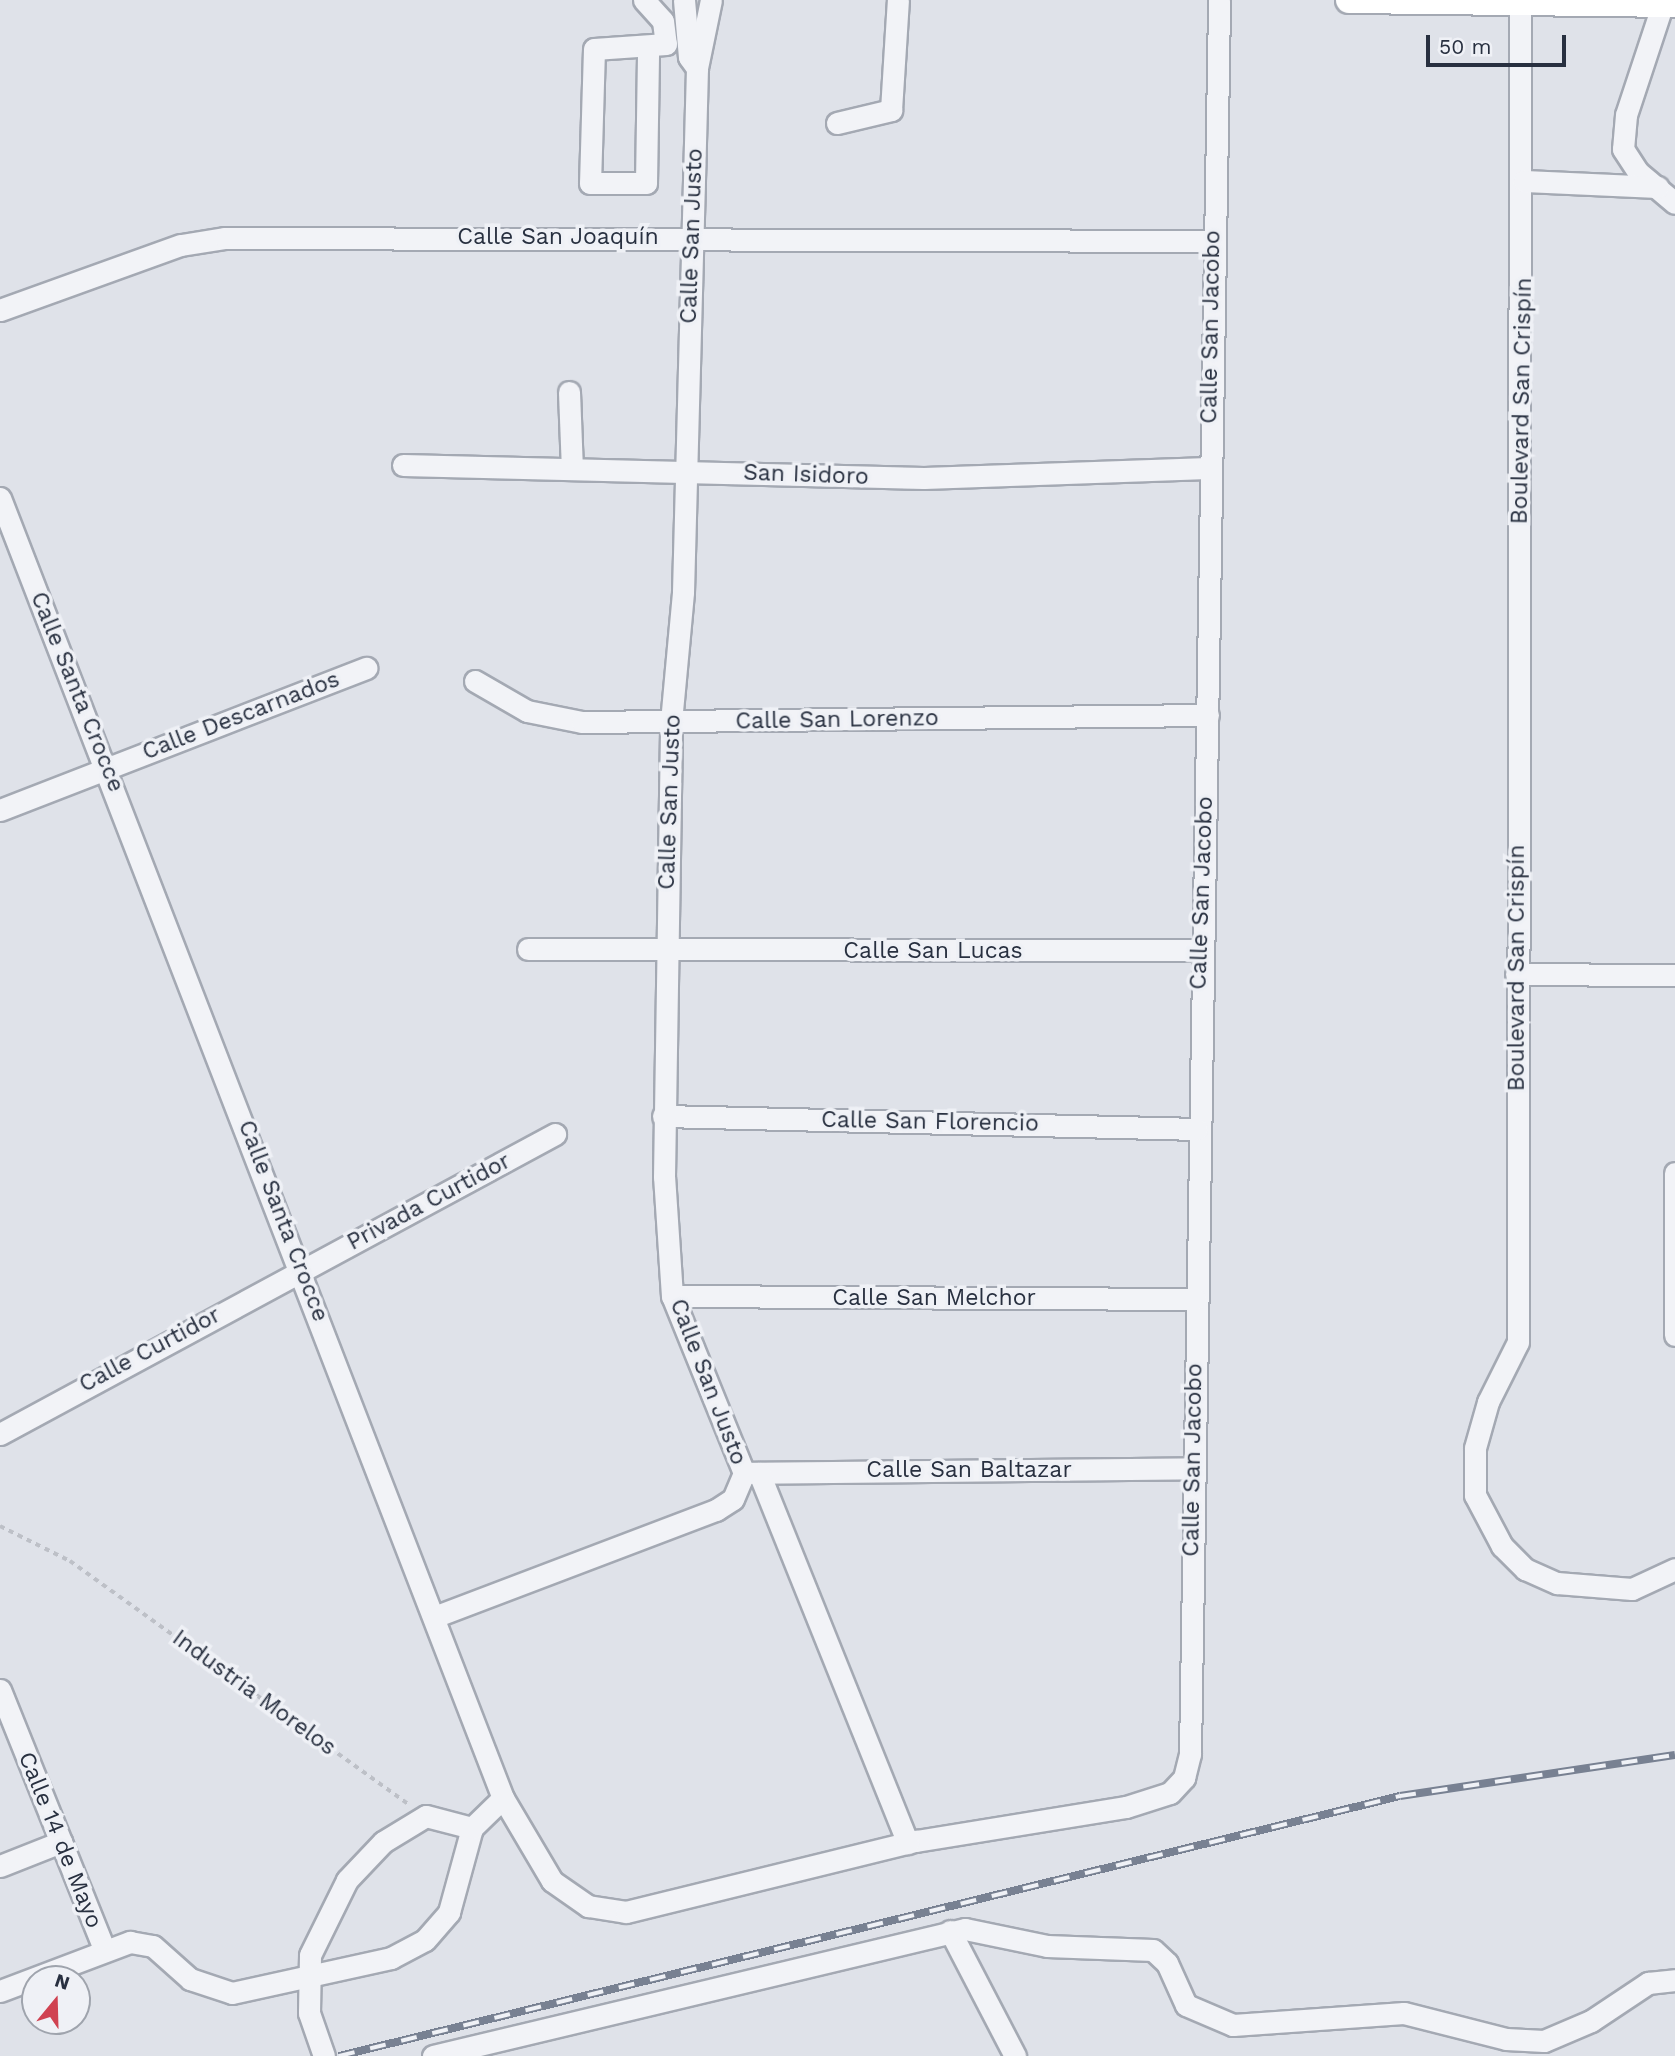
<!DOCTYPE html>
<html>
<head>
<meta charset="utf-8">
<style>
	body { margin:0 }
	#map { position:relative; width:1675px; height:2056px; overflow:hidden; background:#dfe2e9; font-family:"Work Sans",sans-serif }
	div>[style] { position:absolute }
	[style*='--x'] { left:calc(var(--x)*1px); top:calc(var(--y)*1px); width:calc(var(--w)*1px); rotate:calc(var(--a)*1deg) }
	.path>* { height:3.5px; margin-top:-1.75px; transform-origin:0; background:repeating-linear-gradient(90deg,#bdc0c7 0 5px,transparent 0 10px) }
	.roads { filter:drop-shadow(2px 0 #a4a9b3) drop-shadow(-2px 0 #a4a9b3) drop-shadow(0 2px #a4a9b3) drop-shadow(0 -2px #a4a9b3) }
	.minor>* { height:21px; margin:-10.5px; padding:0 10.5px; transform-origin:10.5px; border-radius:10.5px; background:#f2f3f7 }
	.major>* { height:26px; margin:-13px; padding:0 13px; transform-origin:13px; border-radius:13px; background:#fff }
	.rail>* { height:8px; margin-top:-4px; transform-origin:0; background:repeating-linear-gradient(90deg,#eff1f6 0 16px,#788192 0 32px); box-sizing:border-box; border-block:2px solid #788192 }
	span { translate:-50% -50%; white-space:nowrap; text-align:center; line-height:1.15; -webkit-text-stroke:7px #eff1f6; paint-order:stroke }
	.street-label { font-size:23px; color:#283040 }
	.north { position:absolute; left:21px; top:1965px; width:70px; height:70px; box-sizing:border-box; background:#eff1f6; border:2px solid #9fa4ad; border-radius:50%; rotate:19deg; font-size:19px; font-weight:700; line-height:28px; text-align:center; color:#283040 }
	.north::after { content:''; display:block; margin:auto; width:24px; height:32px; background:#d04251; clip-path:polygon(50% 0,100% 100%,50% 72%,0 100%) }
	.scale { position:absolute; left:1426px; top:35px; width:140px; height:32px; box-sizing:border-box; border:4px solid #283040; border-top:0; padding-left:9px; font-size:21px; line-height:24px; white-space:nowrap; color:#283040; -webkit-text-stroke:5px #eff1f6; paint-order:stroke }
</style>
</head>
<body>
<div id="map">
	<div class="path">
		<div style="--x:0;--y:1526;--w:78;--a:26.6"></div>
		<div style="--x:70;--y:1561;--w:418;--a:35.7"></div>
	</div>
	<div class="roads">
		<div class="minor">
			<div style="--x:644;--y:0;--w:28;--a:48"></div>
			<div style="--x:663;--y:21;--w:23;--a:83"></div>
			<div style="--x:666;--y:44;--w:72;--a:176"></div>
			<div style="--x:594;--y:49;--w:134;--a:91.7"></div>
			<div style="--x:590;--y:183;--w:56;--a:0"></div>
			<div style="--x:646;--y:183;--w:133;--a:-89.1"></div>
			<div style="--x:684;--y:0;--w:57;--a:85"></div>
			<div style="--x:689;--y:57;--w:14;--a:54"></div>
			<div style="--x:1664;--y:0;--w:121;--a:108.3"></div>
			<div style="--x:1626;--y:115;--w:34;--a:95"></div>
			<div style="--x:1623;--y:149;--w:27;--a:57"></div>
			<div style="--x:1638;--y:172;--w:48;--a:40"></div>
			<div style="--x:1520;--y:6;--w:1336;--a:90.09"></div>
			<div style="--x:1518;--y:1342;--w:67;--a:116.6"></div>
			<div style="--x:1488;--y:1402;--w:48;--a:105.8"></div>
			<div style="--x:1475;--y:1448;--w:47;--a:90"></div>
			<div style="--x:1475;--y:1495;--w:58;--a:62.1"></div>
			<div style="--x:1502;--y:1546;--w:33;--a:45"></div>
			<div style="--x:1525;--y:1569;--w:35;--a:24"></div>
			<div style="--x:1557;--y:1583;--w:75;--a:4.6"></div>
			<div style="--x:1632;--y:1589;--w:47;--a:-24.9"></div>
			<div style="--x:837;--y:123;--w:56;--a:-13.5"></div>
			<div style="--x:891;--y:110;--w:110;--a:-86.4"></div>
			<div style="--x:1524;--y:181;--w:134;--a:2.6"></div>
			<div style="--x:0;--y:310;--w:192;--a:-19.8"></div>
			<div style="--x:181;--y:245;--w:45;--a:-9"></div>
			<div style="--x:225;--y:238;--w:987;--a:0.17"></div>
			<div style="--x:569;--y:392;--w:77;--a:87.8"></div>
			<div style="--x:403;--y:465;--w:521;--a:1.43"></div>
			<div style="--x:924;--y:478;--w:284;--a:-2"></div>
			<div style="--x:0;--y:498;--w:1394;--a:68.85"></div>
			<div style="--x:503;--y:1798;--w:96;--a:59.4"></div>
			<div style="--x:552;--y:1881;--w:44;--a:34.8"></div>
			<div style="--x:588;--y:1906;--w:38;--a:9"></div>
			<div style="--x:626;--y:1912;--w:299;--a:-13.8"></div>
			<div style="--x:916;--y:1841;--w:213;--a:-9.2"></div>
			<div style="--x:1126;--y:1807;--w:46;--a:-17.7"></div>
			<div style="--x:1170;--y:1793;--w:21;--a:-47"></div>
			<div style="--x:1184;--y:1778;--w:25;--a:-76"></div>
			<div style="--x:1190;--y:1754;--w:1754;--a:-89.05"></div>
			<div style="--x:475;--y:681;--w:60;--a:30"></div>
			<div style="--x:527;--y:711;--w:56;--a:11.3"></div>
			<div style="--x:582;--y:722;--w:626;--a:-0.64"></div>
			<div style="--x:0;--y:810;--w:393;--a:-21.2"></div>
			<div style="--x:528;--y:949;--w:671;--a:0.09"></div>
			<div style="--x:1516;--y:974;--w:159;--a:0.4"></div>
			<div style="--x:663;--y:1116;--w:534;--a:1.39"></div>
			<div style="--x:1675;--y:1173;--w:162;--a:90"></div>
			<div style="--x:672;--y:1296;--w:523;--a:0.33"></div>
			<div style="--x:0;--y:1434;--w:631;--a:-28.39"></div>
			<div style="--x:744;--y:1473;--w:449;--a:-0.6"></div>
			<div style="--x:759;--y:1473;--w:399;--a:68.1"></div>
			<div style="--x:434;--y:1617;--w:302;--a:-20.8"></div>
			<div style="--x:716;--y:1510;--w:20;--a:-33"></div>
			<div style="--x:733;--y:1499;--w:28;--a:-67"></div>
			<div style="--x:744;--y:1473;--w:191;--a:-112.1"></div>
			<div style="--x:672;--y:1296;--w:119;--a:-93.8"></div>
			<div style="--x:664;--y:1177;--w:455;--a:-89.1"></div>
			<div style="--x:671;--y:722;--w:131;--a:-84.7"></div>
			<div style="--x:683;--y:592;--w:524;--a:-88.47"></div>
			<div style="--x:697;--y:68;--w:69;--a:-78.4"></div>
			<div style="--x:0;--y:1690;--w:281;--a:68.1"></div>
			<div style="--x:0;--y:1866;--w:66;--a:-21.5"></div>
			<div style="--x:950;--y:1931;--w:141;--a:62.5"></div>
			<div style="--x:0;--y:1991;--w:139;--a:-20.7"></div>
			<div style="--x:130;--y:1942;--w:23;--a:10"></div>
			<div style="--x:153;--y:1946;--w:50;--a:41.7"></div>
			<div style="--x:190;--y:1979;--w:44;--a:18.4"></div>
			<div style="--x:232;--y:1993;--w:163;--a:-12.4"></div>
			<div style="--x:391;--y:1958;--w:38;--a:-28"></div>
			<div style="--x:425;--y:1940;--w:37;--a:-49"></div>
			<div style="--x:449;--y:1912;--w:87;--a:-74.7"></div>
			<div style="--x:324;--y:2056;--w:46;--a:-109.2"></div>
			<div style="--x:309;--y:2013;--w:58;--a:-89"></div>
			<div style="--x:310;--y:1955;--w:84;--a:-63.7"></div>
			<div style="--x:347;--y:1880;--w:52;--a:-46.5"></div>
			<div style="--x:383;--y:1842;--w:50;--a:-31.2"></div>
			<div style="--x:426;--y:1816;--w:48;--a:14.6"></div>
			<div style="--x:472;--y:1828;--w:43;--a:-44.1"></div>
			<div style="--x:433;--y:2056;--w:547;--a:-13.43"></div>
			<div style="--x:965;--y:1929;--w:84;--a:11.7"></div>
			<div style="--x:1047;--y:1946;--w:106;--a:2.2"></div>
			<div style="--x:1153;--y:1950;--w:19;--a:43"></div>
			<div style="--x:1167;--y:1963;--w:46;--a:65.7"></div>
			<div style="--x:1186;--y:2005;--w:51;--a:23.1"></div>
			<div style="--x:1233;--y:2025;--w:171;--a:-4"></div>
			<div style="--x:1404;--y:2013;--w:105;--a:14.3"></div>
			<div style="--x:1506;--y:2039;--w:38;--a:3"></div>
			<div style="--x:1544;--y:2041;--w:51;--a:-23.1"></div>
			<div style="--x:1591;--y:2021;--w:69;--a:-33.7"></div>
			<div style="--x:1648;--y:1983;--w:27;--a:-6"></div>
		</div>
		<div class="major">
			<div style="--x:1349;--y:0;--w:326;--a:0.7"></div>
		</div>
	</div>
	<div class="rail">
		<div style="--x:339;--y:2056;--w:1092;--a:-13.77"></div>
		<div style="--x:1400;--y:1796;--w:278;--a:-8.5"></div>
	</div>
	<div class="street-label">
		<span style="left:692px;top:236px;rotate:-88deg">Calle San Justo</span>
		<span style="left:558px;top:237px">Calle San Joaquín</span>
		<span style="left:1211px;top:327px;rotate:-89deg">Calle San Jacobo</span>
		<span style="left:1522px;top:401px;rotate:-89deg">Boulevard San Crispín</span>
		<span style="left:806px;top:475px;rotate:2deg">San Isidoro</span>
		<span style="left:77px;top:692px;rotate:68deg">Calle Santa Crocce</span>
		<span style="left:241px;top:716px;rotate:-21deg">Calle Descarnados</span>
		<span style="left:837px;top:720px;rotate:-1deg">Calle San Lorenzo</span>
		<span style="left:670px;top:802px;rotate:-88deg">Calle San Justo</span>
		<span style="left:1202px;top:893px;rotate:-88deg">Calle San Jacobo</span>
		<span style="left:933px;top:951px">Calle San Lucas</span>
		<span style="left:1517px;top:968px;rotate:-90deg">Boulevard San Crispín</span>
		<span style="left:930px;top:1122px;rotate:1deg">Calle San Florencio</span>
		<span style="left:429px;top:1202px;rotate:-28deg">Privada Curtidor</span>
		<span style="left:283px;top:1221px;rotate:69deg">Calle Santa Crocce</span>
		<span style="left:934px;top:1298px">Calle San Melchor</span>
		<span style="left:150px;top:1350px;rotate:-28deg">Calle Curtidor</span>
		<span style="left:708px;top:1382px;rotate:69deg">Calle San Justo</span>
		<span style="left:1193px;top:1460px;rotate:-89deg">Calle San Jacobo</span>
		<span style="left:969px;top:1470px">Calle San Baltazar</span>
		<span style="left:254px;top:1693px;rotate:36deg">Industria Morelos</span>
		<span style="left:60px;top:1840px;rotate:68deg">Calle 14 de Mayo</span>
	</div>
	<div class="north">N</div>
	<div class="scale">50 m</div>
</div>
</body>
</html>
